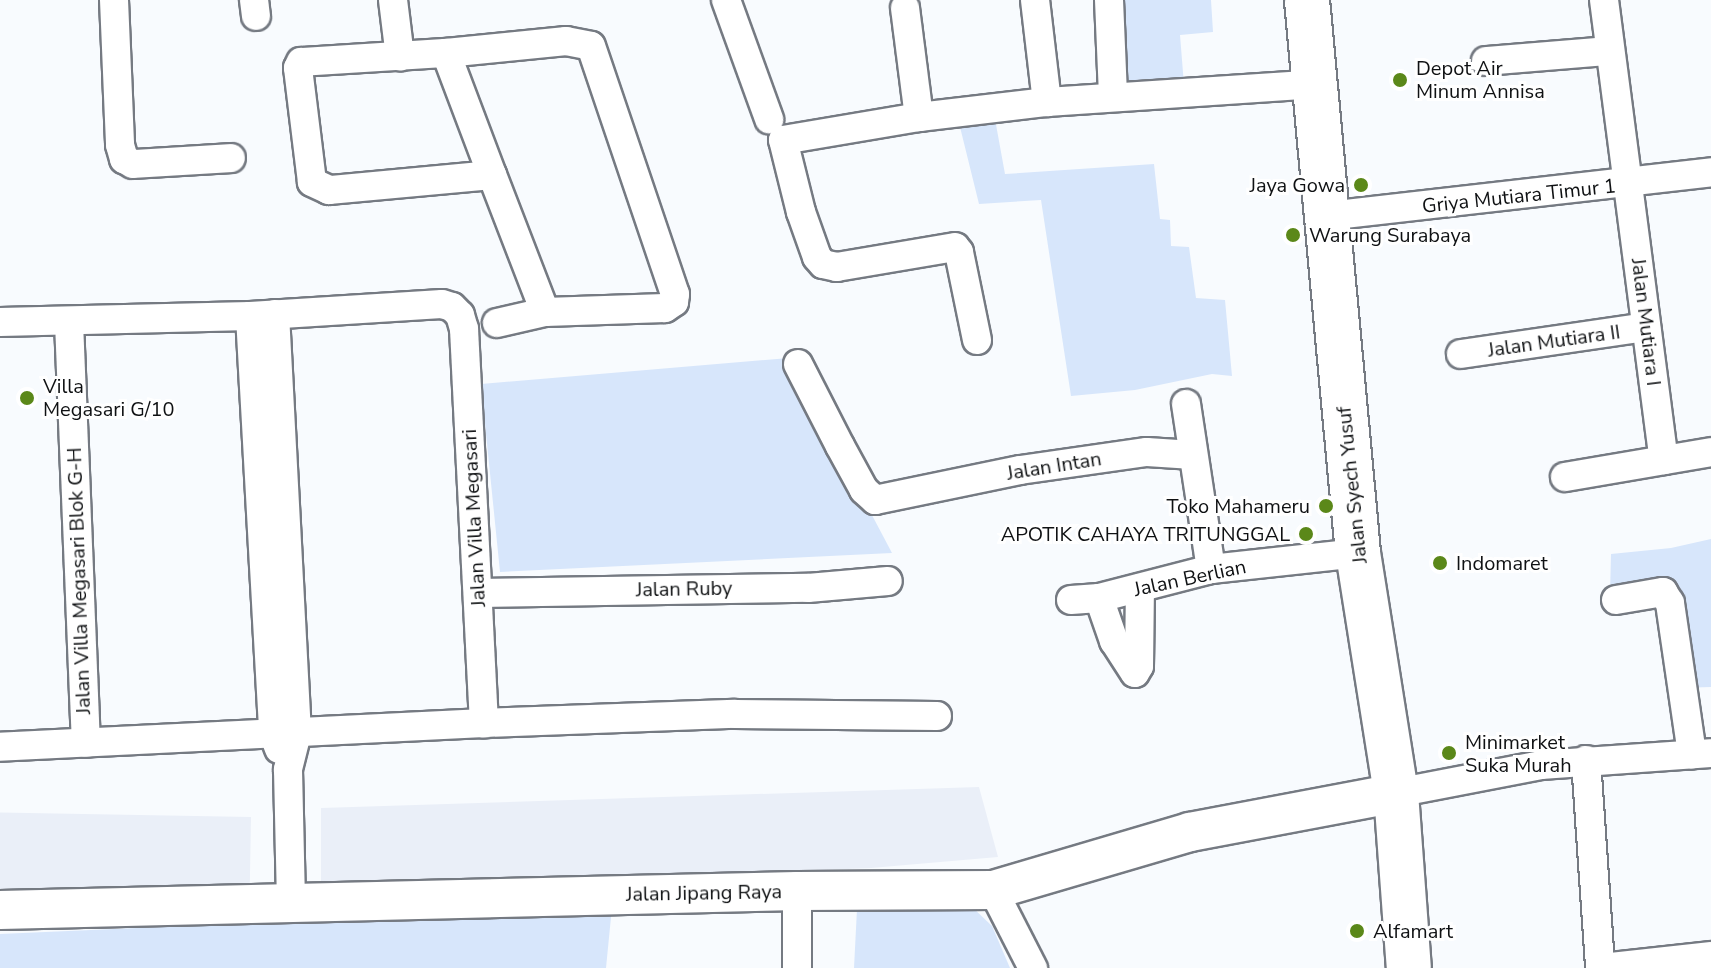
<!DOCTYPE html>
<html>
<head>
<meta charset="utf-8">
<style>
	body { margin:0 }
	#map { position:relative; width:1711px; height:968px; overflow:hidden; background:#f8fbfe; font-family:"Nunito Sans",sans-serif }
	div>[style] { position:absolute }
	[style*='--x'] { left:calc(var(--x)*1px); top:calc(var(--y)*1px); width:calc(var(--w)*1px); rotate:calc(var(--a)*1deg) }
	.built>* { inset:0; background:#eaeff8; transform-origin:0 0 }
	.green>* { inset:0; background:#d7e6fb }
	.roads { filter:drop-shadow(2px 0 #757a82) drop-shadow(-2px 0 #757a82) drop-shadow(0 2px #757a82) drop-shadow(0 -2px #757a82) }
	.minor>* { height:28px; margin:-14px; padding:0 14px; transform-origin:14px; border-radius:14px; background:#fff }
	.secondary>* { height:38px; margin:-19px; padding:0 19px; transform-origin:19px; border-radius:19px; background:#fff }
	.primary>* { height:44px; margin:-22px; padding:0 22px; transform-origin:22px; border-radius:22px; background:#fff }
	.dots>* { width:22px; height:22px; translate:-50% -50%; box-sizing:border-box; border:4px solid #fff; border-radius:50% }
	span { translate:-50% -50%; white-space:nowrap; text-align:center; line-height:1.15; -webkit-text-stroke:6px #fff; paint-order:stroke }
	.poi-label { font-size:20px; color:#0f1113 }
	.left { translate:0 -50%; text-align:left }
	.right { translate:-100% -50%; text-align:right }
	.street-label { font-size:20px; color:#0f1113 }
</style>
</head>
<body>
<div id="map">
	<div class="built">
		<div style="clip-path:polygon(979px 787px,998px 857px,871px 868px,321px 892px,321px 808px)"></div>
		<div style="left:251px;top:817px;width:77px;height:251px;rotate:91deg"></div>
	</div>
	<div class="green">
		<div style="clip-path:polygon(1125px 0,1211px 0,1213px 32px,1180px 35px,1184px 85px,1115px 88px,1118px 2px)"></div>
		<div style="clip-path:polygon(995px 119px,1005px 174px,1154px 164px,1160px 219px,1170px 220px,1171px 246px,1189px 247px,1196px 298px,1225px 300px,1232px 376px,1212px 374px,1135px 390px,1071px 396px,1041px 200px,979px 204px,960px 127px)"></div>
		<div style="clip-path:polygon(789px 358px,892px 553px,500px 572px,481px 384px)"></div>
		<div style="clip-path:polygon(1711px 539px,1711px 687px,1679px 688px,1663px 589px,1610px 594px,1611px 554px,1671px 548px)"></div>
		<div style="clip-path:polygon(970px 905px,992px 926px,1010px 968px,854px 968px,857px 909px)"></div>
		<div style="clip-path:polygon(612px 907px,606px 968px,0 968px,0 934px)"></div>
	</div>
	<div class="roads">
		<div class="minor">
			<div style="--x:114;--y:0;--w:145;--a:87.6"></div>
			<div style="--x:120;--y:145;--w:15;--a:74"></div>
			<div style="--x:124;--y:159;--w:10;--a:29"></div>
			<div style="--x:133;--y:164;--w:98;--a:-3.5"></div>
			<div style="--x:254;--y:0;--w:16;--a:83"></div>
			<div style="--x:393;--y:0;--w:57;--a:83"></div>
			<div style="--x:726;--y:0;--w:127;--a:70.1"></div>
			<div style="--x:1035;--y:0;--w:103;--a:83.3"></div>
			<div style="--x:1109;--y:0;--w:97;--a:87.6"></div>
			<div style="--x:1604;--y:0;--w:464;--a:82.6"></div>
			<div style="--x:905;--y:8;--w:110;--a:82.7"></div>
			<div style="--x:446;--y:53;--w:121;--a:-5.7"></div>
			<div style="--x:566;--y:41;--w:25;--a:11"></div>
			<div style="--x:591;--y:46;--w:262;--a:71.3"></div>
			<div style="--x:675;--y:294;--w:8;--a:97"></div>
			<div style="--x:674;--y:302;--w:11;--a:146"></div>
			<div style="--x:665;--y:308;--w:120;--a:178.1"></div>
			<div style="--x:545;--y:312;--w:147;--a:-111.1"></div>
			<div style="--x:446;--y:53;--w:130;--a:69.3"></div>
			<div style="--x:492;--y:175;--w:164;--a:174.7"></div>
			<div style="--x:329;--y:190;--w:19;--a:-155"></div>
			<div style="--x:312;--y:182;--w:115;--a:-97"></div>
			<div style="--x:298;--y:68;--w:7;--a:-63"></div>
			<div style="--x:301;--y:62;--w:145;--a:-3.6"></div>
			<div style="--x:1486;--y:61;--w:122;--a:-4.7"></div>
			<div style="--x:1327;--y:216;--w:387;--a:-6.5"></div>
			<div style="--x:275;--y:314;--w:420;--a:87"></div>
			<div style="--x:297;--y:733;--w:38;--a:104"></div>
			<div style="--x:288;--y:770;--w:133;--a:88.7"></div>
			<div style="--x:250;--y:316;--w:418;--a:86.8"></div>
			<div style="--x:273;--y:733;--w:17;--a:69"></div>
			<div style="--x:0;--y:322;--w:250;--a:-1.4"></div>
			<div style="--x:250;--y:316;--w:192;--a:-3.6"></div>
			<div style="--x:442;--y:304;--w:10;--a:17"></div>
			<div style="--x:452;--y:307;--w:11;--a:45"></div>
			<div style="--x:460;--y:315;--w:15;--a:74"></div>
			<div style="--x:464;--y:329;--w:395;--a:87.1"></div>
			<div style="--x:484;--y:723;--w:485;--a:177.2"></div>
			<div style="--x:69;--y:322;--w:421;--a:87.7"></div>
			<div style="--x:497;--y:323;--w:49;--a:-12.9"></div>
			<div style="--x:977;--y:340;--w:90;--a:-101.6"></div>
			<div style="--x:959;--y:252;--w:6;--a:-129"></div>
			<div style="--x:955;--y:247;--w:120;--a:170.4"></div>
			<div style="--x:837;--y:267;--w:14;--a:-168"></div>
			<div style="--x:823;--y:264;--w:9;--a:-131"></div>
			<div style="--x:817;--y:257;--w:48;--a:-109.6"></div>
			<div style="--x:801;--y:212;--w:74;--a:-104"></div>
			<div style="--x:783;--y:140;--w:138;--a:-9.6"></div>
			<div style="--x:919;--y:117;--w:129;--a:-6.7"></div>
			<div style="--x:1047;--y:102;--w:270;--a:-3.8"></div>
			<div style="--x:1461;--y:354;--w:187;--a:-8.3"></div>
			<div style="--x:798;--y:364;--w:92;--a:62.9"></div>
			<div style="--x:840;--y:446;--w:50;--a:61.4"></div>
			<div style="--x:864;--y:490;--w:15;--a:42"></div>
			<div style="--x:875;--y:500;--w:148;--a:-11.7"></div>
			<div style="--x:1020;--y:470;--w:128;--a:-8.1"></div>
			<div style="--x:1147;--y:452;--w:46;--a:3.7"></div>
			<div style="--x:1186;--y:404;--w:167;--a:81.4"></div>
			<div style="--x:1565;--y:477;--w:148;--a:-9.7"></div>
			<div style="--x:479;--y:593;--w:329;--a:-0.9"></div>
			<div style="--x:808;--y:588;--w:80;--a:-5"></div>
			<div style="--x:1099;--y:598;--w:46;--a:70.8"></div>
			<div style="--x:1114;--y:641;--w:38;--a:57"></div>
			<div style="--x:1135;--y:673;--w:8;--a:-60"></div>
			<div style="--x:1139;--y:666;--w:78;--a:-89.3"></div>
			<div style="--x:1071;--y:600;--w:28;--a:-4"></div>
			<div style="--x:1099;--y:598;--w:116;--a:-14.5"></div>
			<div style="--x:1211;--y:569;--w:148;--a:-6.2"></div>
			<div style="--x:1616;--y:600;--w:48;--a:-9.7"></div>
			<div style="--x:1663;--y:592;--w:13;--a:58"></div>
			<div style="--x:1670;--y:603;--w:153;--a:81.7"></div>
			<div style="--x:484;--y:723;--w:251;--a:-2.1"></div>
			<div style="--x:735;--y:714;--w:202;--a:0.6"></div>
			<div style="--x:1586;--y:760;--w:208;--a:86.1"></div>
			<div style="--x:1396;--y:793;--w:148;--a:-10.9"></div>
			<div style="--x:1541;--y:765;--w:170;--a:-4"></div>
			<div style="--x:993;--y:890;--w:88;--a:62.9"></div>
			<div style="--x:797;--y:968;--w:77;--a:-90"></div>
			<div style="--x:1602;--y:968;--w:110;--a:-6.3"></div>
		</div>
		<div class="secondary">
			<div style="--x:0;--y:910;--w:797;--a:-1.37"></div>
			<div style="--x:797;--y:891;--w:196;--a:-0.3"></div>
			<div style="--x:993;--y:890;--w:205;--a:-16.4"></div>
			<div style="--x:1190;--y:832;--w:210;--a:-10.7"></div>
		</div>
		<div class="primary">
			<div style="--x:1307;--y:0;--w:555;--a:84.73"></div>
			<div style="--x:1358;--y:553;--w:243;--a:81"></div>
			<div style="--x:1396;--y:793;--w:175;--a:85.8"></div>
		</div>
	</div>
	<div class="dots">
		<div style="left:1400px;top:80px;background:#5b8819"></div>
		<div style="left:1361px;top:185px;background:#5b8819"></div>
		<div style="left:1293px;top:235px;background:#5b8819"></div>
		<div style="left:27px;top:398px;background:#5b8819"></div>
		<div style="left:1326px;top:506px;background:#5b8819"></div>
		<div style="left:1306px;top:534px;background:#5b8819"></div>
		<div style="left:1440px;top:563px;background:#5b8819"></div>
		<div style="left:1449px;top:753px;background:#5b8819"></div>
		<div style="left:1357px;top:931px;background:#5b8819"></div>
	</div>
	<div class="poi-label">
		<span class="left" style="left:1416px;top:80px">Depot Air<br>Minum Annisa</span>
		<span class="right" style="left:1345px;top:185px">Jaya Gowa</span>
		<span class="left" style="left:1309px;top:235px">Warung Surabaya</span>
		<span class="left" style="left:43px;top:398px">Villa<br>Megasari G/10</span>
		<span class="right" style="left:1310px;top:506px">Toko Mahameru</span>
		<span class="right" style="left:1290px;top:534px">APOTIK CAHAYA TRITUNGGAL</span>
		<span class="left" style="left:1456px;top:563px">Indomaret</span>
		<span class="left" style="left:1465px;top:754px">Minimarket<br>Suka Murah</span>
		<span class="left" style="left:1373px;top:931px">Alfamart</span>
	</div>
	<div class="street-label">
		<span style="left:1519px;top:196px;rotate:-6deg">Griya Mutiara Timur 1</span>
		<span style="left:1646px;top:322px;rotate:83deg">Jalan Mutiara I</span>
		<span style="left:1554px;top:341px;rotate:-8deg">Jalan Mutiara II</span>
		<span style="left:1054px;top:466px;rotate:-9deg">Jalan Intan</span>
		<span style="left:1352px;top:485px;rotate:-96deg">Jalan Syech Yusuf</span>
		<span style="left:474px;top:518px;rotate:-93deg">Jalan Villa Megasari</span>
		<span style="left:1190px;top:578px;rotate:-12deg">Jalan Berlian</span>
		<span style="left:79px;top:581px;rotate:-92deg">Jalan Villa Megasari Blok G-H</span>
		<span style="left:684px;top:589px;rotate:-1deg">Jalan Ruby</span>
		<span style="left:704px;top:893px;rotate:-1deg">Jalan Jipang Raya</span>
	</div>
</div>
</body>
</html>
